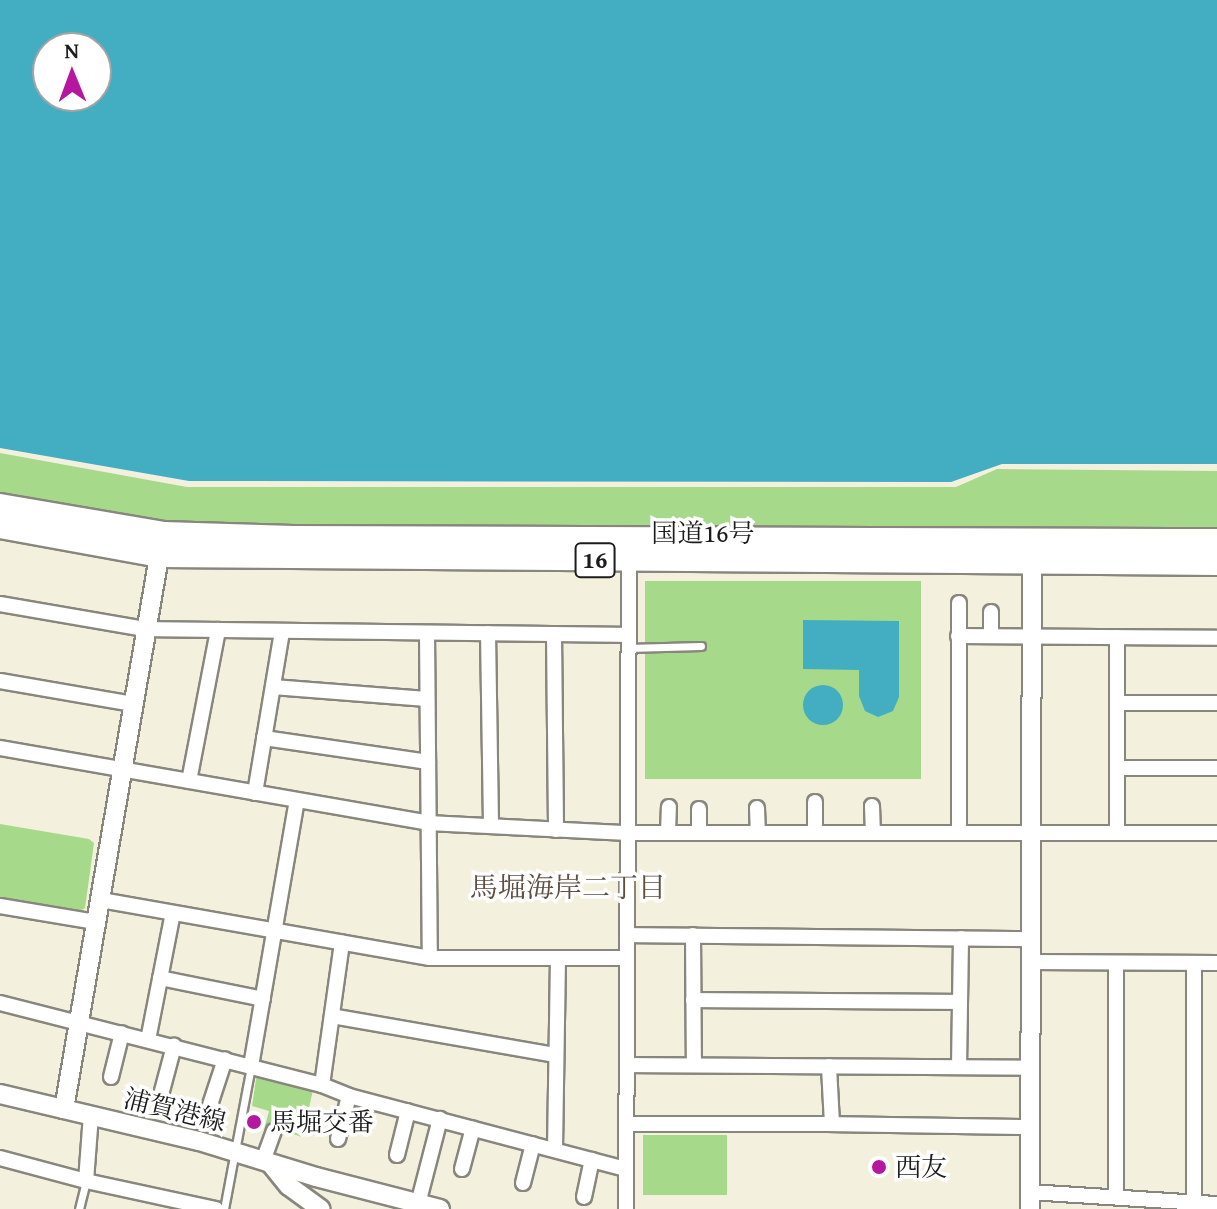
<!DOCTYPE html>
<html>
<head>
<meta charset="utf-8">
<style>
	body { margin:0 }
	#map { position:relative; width:1217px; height:1209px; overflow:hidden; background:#f4f0de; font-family:"Gentium Book Plus","Noto Serif JP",serif }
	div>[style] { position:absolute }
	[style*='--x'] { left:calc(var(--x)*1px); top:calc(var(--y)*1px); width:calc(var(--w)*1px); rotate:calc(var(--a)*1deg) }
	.green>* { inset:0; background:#a6d989; transform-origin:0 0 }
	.water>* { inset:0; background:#43adc2 }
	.round { border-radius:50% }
	.roads { filter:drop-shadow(2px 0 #88867d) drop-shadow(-2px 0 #88867d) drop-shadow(0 2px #88867d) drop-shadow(0 -2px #88867d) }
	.lane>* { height:7px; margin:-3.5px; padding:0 3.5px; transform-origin:3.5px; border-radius:3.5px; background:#fff }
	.street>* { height:14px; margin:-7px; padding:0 7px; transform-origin:7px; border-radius:7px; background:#fff }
	.secondary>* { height:18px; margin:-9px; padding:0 9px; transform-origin:9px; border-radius:9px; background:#fff }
	.highway>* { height:24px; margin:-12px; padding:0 12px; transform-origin:12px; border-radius:12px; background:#fff }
	.dots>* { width:22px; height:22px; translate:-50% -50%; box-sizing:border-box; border:4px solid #fff; border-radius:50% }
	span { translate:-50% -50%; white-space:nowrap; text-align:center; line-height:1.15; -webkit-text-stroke:7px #fff; paint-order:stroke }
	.shield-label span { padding:2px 6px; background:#fff; border:2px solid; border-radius:6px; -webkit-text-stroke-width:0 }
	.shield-label { font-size:24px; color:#1c1c1c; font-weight:700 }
	.street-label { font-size:26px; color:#1c1c1c }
	.poi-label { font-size:26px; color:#1c1c1c }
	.left { translate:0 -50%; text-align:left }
	.neighbourhood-label { font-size:28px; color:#5e4f42 }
	.north { position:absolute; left:32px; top:32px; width:80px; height:80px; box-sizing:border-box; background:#fff; border:2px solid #a4a4a4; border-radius:50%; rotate:359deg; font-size:22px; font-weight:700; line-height:32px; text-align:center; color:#1c1c1c }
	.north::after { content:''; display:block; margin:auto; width:28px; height:36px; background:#b5179e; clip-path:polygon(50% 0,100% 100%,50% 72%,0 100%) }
</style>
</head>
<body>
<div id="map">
	<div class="green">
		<div style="clip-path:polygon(0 453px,187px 487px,956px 487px,997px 469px,1217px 471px,1217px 528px,164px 525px,0 497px)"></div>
		<div style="left:645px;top:581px;width:276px;height:198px"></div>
		<div style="clip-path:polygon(0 824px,89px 839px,94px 843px,85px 908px,80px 911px,0 897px)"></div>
		<div style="clip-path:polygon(257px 1073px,314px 1086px,302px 1137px,272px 1127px,264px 1130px,269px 1111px,252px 1106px)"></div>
		<div style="left:643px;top:1135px;width:84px;height:60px"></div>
	</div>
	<div class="water">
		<div style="clip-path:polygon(evenodd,0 0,1217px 0,1217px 464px,1002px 464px,951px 482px,189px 481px,0 448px,0 0,96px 48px,96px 96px,48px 96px,48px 48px,96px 48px)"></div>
		<div style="clip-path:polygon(803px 620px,899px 621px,899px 697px,893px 711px,878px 717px,865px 711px,859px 696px,859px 670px,803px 669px)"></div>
		<div class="round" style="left:803px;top:685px;width:40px;height:40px"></div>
	</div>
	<div class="roads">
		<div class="lane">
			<div style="--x:628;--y:648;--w:73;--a:-1.6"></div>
			<div style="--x:79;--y:1209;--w:29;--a:-76"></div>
			<div style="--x:224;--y:1209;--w:146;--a:-79.3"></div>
		</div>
		<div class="street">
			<div style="--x:0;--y:604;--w:147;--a:9.8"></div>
			<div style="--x:145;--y:629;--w:483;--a:0.7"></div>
			<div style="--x:427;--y:633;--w:325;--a:89.5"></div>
			<div style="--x:488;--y:633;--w:193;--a:89.1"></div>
			<div style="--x:554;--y:634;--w:196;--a:89.4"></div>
			<div style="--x:958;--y:636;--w:259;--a:0.4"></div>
			<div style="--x:991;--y:636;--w:24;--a:-90"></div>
			<div style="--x:1117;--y:637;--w:195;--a:90"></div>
			<div style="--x:0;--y:681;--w:135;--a:9.8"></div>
			<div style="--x:273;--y:687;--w:154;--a:4.5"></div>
			<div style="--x:1117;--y:703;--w:100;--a:0"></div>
			<div style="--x:264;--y:738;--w:166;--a:8.3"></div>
			<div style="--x:0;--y:748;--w:435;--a:9.9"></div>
			<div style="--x:428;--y:823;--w:200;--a:2.9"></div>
			<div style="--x:628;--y:833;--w:589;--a:0"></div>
			<div style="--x:1117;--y:768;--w:100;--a:0"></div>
			<div style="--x:189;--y:781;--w:154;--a:-79.1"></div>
			<div style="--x:255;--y:793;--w:164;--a:-80.5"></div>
			<div style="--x:815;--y:802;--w:31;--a:90"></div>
			<div style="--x:872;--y:806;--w:27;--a:88"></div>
			<div style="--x:757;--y:808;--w:25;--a:88"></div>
			<div style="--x:699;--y:809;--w:24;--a:90"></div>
			<div style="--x:668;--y:833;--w:26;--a:-88"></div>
			<div style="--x:959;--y:833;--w:230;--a:-90"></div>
			<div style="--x:101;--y:900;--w:334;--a:10"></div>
			<div style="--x:430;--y:958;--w:197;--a:0"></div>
			<div style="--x:0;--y:906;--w:97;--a:9.5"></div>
			<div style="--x:627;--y:935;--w:404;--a:0.6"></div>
			<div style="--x:693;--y:935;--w:130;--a:89.6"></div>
			<div style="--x:1031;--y:962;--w:186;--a:0.3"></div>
			<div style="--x:1116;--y:963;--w:234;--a:90"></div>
			<div style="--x:1194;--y:963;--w:246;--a:90"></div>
			<div style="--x:160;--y:978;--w:105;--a:11.5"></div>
			<div style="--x:693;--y:1000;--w:267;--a:0.4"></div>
			<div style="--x:0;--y:1003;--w:332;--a:14.3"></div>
			<div style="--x:322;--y:1085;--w:29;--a:22"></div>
			<div style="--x:349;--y:1096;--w:286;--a:14.8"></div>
			<div style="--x:332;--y:1016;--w:226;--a:9.9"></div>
			<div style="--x:148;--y:1040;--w:129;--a:-78.9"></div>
			<div style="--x:627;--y:1065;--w:403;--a:0.4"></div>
			<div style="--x:251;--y:1066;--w:270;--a:-80.2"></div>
			<div style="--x:959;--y:1067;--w:129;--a:-89.1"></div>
			<div style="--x:111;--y:1077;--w:45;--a:-76"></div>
			<div style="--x:322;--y:1085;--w:144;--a:-82"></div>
			<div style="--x:162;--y:1091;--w:47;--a:-75.1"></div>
			<div style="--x:210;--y:1105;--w:48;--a:-71.9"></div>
			<div style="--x:627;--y:1124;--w:205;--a:0"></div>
			<div style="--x:832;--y:1124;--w:58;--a:-93"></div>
			<div style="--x:832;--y:1124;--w:198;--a:0.9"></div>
			<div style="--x:338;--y:1139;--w:44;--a:-75.7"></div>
			<div style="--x:555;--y:1149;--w:191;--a:-89.1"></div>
			<div style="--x:397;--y:1155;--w:45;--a:-76"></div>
			<div style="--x:0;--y:1158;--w:89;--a:15"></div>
			<div style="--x:86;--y:1181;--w:133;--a:12.2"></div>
			<div style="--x:263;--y:1161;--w:32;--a:-70"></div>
			<div style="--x:462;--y:1169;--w:42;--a:-75"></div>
			<div style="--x:86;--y:1181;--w:66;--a:-85.7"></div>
			<div style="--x:523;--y:1183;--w:40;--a:-75.6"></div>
			<div style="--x:1030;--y:1192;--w:187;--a:3.7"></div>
			<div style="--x:584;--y:1197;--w:38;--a:-78"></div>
			<div style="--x:418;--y:1204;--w:88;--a:-75.5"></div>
			<div style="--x:626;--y:1209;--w:657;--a:-89.74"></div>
		</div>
		<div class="secondary">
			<div style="--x:0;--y:1094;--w:204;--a:13.3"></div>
			<div style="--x:199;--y:1141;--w:122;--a:17.1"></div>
			<div style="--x:316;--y:1177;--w:128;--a:14.5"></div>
			<div style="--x:64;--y:1109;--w:572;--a:-80.24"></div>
			<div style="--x:271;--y:1164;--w:28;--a:51"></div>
			<div style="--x:289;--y:1186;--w:39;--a:36"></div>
			<div style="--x:1030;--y:1209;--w:657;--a:-89.83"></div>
		</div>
		<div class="highway">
			<div style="--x:0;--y:506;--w:165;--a:9.7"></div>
			<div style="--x:163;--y:534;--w:130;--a:1.8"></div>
			<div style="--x:293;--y:538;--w:924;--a:0.19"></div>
			<div style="--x:0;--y:526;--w:162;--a:10.3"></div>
			<div style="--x:159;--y:555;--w:1058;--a:0.43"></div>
		</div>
	</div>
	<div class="dots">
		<div style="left:254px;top:1122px;background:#b5179e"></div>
		<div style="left:879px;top:1167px;background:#b5179e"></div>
	</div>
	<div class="shield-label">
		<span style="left:595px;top:560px">16</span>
	</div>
	<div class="street-label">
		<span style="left:703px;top:533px">国道16号</span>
		<span style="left:175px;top:1110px;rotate:14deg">浦賀港線</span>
	</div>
	<div class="poi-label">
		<span class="left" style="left:270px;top:1122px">馬堀交番</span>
		<span class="left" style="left:895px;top:1167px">西友</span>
	</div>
	<div class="neighbourhood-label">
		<span style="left:568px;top:887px">馬堀海岸二丁目</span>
	</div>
	<div class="north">N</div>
</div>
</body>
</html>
